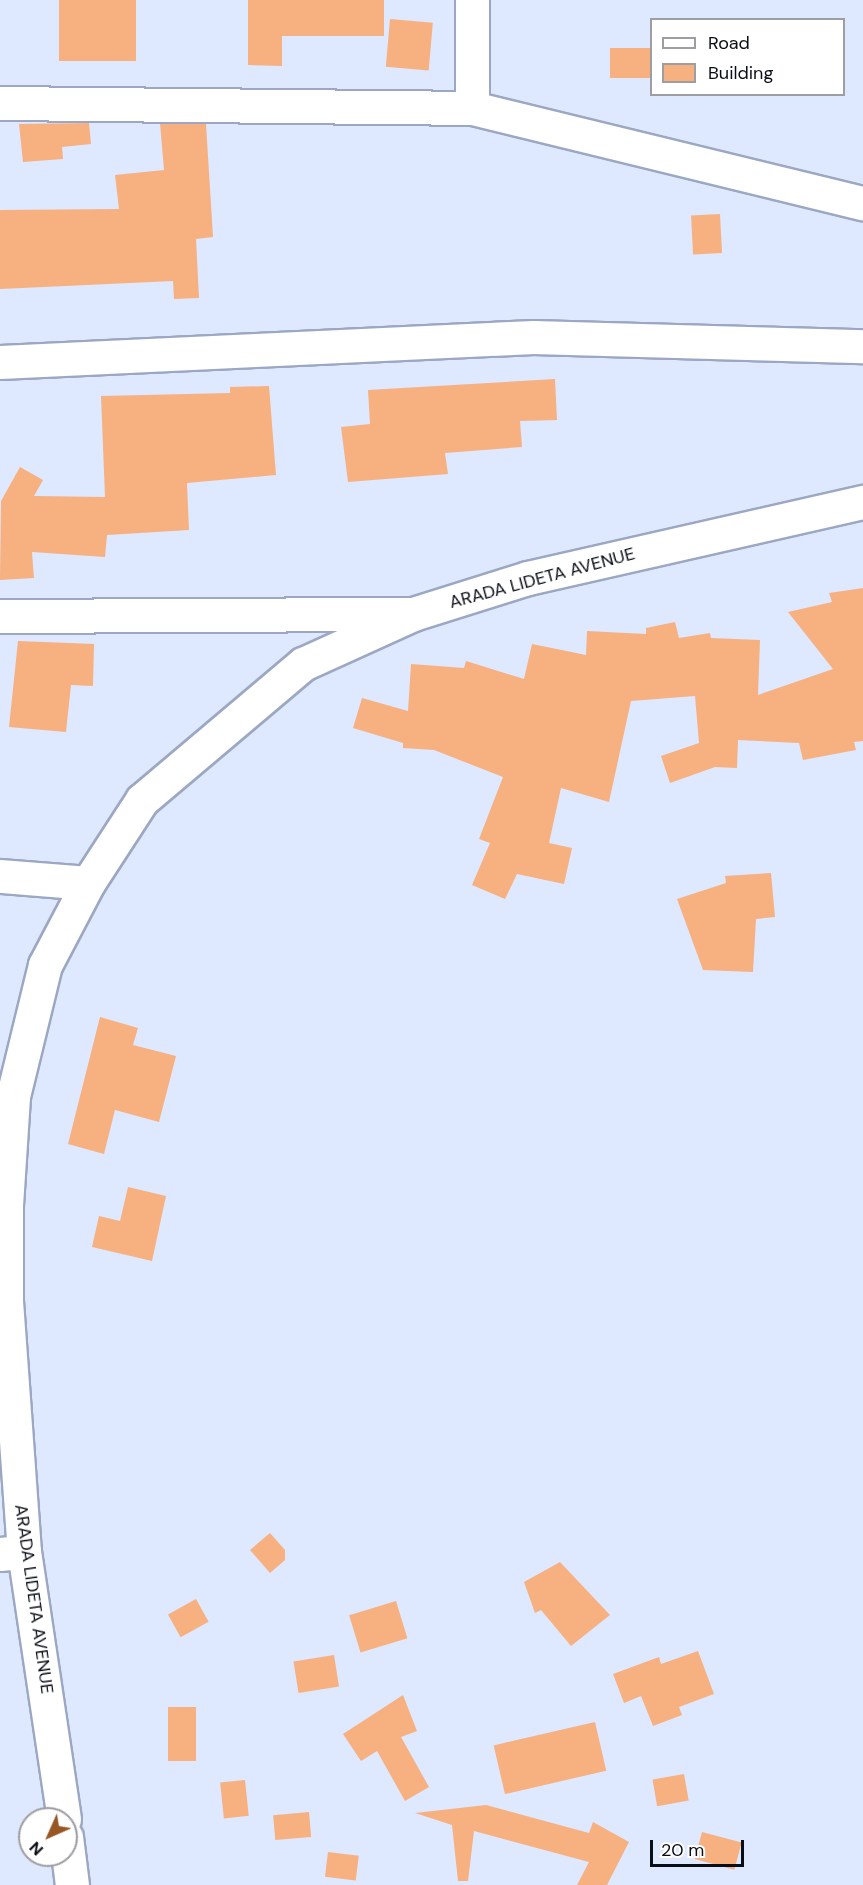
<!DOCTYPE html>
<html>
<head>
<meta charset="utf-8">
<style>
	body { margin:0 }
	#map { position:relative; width:863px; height:1885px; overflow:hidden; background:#dee8ff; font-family:"DM Sans",sans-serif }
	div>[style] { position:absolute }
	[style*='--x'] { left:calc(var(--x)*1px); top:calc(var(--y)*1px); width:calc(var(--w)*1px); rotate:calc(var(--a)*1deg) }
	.building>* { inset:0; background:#f7b080; transform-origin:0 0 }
	.roads { filter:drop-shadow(2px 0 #9ca8c3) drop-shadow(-2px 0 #9ca8c3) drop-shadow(0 2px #9ca8c3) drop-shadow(0 -2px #9ca8c3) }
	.minor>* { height:33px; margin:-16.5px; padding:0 16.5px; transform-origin:16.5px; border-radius:16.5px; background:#fff }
	.highway>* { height:33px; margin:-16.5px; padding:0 16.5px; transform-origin:16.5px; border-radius:16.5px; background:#fff }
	span { translate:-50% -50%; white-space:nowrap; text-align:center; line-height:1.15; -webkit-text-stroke:5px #fff; paint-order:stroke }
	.street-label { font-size:18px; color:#090d16 }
	.legend { position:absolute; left:650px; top:18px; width:195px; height:78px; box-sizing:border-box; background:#fff; border:2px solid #9d9ea2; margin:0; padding:8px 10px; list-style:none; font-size:18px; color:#090d16 }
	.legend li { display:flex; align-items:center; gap:12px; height:30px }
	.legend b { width:30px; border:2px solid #9d9ea2 }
	.north { position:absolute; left:18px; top:1807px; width:60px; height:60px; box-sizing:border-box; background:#fff; border:2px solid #9d9ea2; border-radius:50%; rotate:225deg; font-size:16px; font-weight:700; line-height:24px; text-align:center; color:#090d16 }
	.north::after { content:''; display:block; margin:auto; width:21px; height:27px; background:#985624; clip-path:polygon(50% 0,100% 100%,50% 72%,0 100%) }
	.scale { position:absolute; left:650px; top:1840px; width:94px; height:27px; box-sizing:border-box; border:3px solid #090d16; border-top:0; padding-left:8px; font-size:18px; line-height:21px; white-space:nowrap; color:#090d16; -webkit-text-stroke:4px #fff; paint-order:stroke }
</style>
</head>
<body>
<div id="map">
	<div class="building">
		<div style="left:59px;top:0;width:77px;height:61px"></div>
		<div style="clip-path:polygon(248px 0,384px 0,384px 36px,282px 36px,282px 66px,248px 65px)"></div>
		<div style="left:390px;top:19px;width:43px;height:48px;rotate:5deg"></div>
		<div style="left:610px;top:48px;width:41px;height:30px"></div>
		<div style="clip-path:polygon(89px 123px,91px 144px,62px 147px,63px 159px,23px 162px,19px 124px)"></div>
		<div style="clip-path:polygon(160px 123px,206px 124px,213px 237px,196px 239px,199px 298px,174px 299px,173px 281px,0 289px,0 210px,119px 209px,115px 175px,164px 170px)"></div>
		<div style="left:720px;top:214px;width:39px;height:29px;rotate:87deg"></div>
		<div style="clip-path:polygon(555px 379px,557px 420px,520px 421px,522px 447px,445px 453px,448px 474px,348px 482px,341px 427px,370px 424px,368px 390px)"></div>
		<div style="clip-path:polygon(269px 386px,276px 475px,187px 483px,189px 530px,107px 535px,105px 557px,32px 552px,34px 578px,0 580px,1px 501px,20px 467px,43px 480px,34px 496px,105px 497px,101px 396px,230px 393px,230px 387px)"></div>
		<div style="clip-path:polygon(863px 588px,863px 741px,854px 742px,856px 750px,803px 760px,799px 743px,738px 740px,737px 768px,715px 767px,670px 783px,661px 756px,699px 743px,695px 696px,631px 701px,609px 802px,561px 788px,549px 843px,572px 848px,564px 884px,517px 874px,505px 899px,472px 885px,490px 843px,479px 839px,503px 777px,434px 750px,403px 748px,403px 743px,353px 728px,362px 698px,408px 711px,411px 664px,464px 668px,466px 661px,524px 679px,532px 644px,586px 655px,587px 631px,646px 634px,646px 628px,675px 622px,679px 638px,710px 633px,711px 638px,760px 640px,758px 695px,833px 669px,788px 612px,832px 602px,829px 593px)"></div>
		<div style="clip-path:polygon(18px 641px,94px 644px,93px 686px,71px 685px,66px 732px,9px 727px)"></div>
		<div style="clip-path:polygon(771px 873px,775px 917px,756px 919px,753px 972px,703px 970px,677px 899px,726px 883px,725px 876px)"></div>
		<div style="clip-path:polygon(100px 1017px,138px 1028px,133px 1045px,176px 1056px,159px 1122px,115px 1110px,104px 1154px,68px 1144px)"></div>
		<div style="clip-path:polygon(128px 1187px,166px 1196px,152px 1261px,92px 1247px,99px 1216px,120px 1221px)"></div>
		<div style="clip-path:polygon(270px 1533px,285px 1550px,285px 1560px,270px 1573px,250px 1550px)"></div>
		<div style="clip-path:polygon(560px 1562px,610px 1615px,571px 1646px,541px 1610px,535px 1613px,524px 1582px)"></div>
		<div style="left:196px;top:1599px;width:26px;height:32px;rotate:61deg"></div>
		<div style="left:396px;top:1601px;width:39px;height:49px;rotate:73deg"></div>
		<div style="clip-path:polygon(698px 1651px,714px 1694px,679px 1707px,682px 1715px,653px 1726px,641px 1696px,624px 1703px,613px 1674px,659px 1657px,661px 1664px)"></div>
		<div style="left:334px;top:1655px;width:32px;height:41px;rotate:81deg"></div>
		<div style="clip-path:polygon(403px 1695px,417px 1731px,401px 1737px,429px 1787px,405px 1801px,377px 1751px,361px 1761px,343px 1734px)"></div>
		<div style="left:168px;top:1707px;width:28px;height:54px"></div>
		<div style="left:595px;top:1722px;width:50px;height:104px;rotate:77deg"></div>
		<div style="left:684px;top:1774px;width:27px;height:32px;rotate:80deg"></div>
		<div style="left:245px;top:1780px;width:36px;height:25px;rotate:84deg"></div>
		<div style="clip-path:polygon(486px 1805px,589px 1833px,593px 1822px,629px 1842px,607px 1885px,577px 1885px,589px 1862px,474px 1831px,468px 1881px,458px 1881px,452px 1825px,415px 1813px)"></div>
		<div style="left:309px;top:1812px;width:25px;height:36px;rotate:85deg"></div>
		<div style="left:702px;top:1832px;width:41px;height:28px;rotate:15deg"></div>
		<div style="left:328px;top:1852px;width:31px;height:25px;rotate:7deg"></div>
	</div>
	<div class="roads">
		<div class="minor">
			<div style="--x:0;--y:103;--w:472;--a:0.6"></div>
			<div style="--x:472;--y:108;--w:402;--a:13.7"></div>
			<div style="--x:472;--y:108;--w:108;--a:-90"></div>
			<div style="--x:0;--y:362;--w:534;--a:-2.69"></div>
			<div style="--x:533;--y:337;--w:330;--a:1.6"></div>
			<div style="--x:0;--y:616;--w:413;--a:-0.3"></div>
			<div style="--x:0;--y:876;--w:88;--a:4.5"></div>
			<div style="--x:0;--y:1554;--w:24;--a:-5"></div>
		</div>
		<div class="highway">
			<div style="--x:64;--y:1819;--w:270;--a:-98.5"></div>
			<div style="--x:24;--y:1552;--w:254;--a:-94.1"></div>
			<div style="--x:6;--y:1299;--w:94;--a:-90"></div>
			<div style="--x:6;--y:1205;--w:109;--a:-86.3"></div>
			<div style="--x:13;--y:1096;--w:135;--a:-76.3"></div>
			<div style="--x:45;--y:965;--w:93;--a:-62.3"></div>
			<div style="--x:88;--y:883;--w:99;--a:-57"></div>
			<div style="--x:142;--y:800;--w:211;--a:-40.2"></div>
			<div style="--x:303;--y:664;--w:121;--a:-24.4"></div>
			<div style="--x:413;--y:614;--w:121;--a:-17.4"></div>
			<div style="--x:528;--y:578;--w:344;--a:-12.8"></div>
			<div style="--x:66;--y:1837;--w:48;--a:82.9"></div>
		</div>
	</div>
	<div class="street-label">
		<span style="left:542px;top:578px;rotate:-15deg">ARADA LIDETA AVENUE</span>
		<span style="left:34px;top:1599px;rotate:82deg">ARADA LIDETA AVENUE</span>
	</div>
	<ul class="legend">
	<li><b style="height:8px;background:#fff"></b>Road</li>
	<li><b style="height:16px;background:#f7b080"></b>Building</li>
	</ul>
	<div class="north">N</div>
	<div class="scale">20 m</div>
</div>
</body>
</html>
